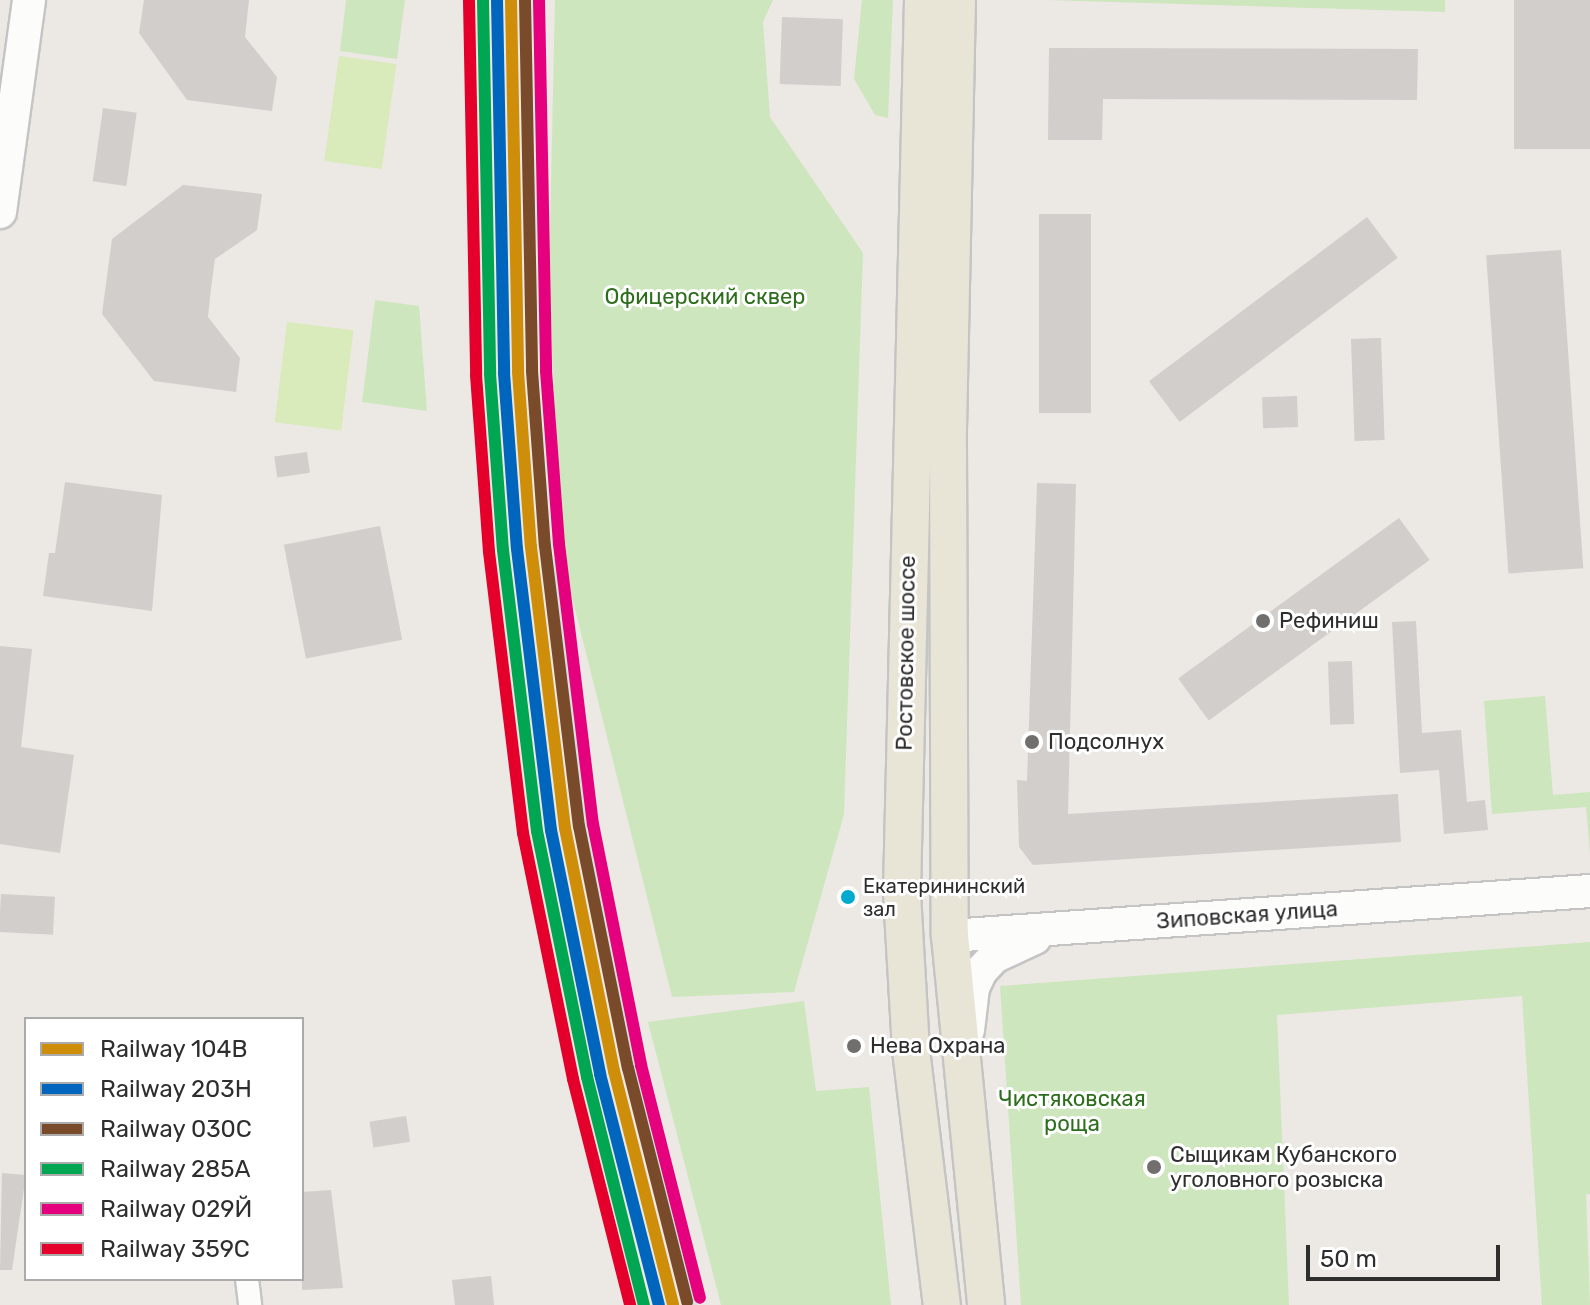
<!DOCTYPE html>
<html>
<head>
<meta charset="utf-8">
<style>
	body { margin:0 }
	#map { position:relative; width:1590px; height:1305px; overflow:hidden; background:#ece8e4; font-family:Rubik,sans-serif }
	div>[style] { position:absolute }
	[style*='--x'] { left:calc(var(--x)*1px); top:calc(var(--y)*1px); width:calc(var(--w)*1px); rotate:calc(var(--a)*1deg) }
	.green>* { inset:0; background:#cee6be }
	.pitch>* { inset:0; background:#d9eabb; transform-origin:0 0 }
	.building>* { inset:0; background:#d1cecb; transform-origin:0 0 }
	.roads { filter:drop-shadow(2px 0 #c5c4c5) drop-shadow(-2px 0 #c5c4c5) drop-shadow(0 2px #c5c4c5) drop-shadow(0 -2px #c5c4c5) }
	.street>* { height:22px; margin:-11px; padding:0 11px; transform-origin:11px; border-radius:11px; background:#fcfcfb }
	.secondary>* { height:32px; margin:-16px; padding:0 16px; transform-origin:16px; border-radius:16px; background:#fcfcfb }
	.primary>* { height:36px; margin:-18px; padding:0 18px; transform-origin:18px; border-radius:18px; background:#e8e4d6 }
	.rail>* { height:6px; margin:-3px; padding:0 3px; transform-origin:3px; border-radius:3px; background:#dfdfe1 }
	.rail-1>* { height:12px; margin:-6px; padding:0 6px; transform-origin:6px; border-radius:6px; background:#cf8e09 }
	.rail-2>* { height:12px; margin:-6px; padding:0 6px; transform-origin:6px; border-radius:6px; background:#0065bd }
	.rail-3>* { height:12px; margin:-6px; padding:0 6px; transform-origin:6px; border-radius:6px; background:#7a4b2a }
	.rail-4>* { height:12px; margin:-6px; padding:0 6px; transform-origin:6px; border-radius:6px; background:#00a651 }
	.rail-5>* { height:12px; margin:-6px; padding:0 6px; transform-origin:6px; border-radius:6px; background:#e5007d }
	.rail-6>* { height:12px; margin:-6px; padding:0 6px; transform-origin:6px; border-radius:6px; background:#e4002b }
	.dots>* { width:22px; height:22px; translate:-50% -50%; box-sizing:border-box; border:4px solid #fff; border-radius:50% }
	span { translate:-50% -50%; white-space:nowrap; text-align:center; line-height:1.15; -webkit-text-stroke:6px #fff; paint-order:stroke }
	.bus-label { font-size:20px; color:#2e2e2e }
	.left { translate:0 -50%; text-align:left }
	.park-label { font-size:22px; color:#2c6e1b }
	.poi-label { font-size:22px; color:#2e2e2e }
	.street-label { font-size:22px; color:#2e2e2e }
	.legend { position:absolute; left:24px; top:1017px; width:280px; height:264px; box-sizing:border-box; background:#fff; border:2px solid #ababab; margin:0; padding:10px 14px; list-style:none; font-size:24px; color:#2e2e2e }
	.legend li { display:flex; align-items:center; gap:16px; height:40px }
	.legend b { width:40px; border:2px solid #ababab }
	.scale { position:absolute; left:1306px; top:1245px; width:194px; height:36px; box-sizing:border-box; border:4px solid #2e2e2e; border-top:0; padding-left:10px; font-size:24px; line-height:28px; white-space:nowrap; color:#2e2e2e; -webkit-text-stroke:6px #fff; paint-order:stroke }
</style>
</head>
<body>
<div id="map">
	<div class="green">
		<div style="clip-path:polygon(346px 0,405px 0,397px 59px,340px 51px)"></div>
		<div style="clip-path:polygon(555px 0,773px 0,763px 22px,770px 117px,863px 253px,844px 814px,794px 992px,672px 997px,561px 553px,549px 275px)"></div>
		<div style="clip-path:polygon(862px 0,893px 0,888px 118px,875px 115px,854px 79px)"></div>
		<div style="clip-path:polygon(1046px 0,1445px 0,1445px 12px)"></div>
		<div style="clip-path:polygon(375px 300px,419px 306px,427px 411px,362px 402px)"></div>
		<div style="clip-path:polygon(1545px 696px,1553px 795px,1590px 792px,1590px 854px,1586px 807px,1492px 814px,1484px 701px)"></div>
		<div style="clip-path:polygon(1590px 942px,1590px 1194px,1586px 1194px,1590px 1305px,1542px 1305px,1522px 996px,1277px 1015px,1289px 1305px,1021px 1305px,1000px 986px)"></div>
		<div style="clip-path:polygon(804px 1001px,816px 1091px,869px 1087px,891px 1305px,721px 1305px,648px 1022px)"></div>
	</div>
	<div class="pitch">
		<div style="left:339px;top:56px;width:58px;height:106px;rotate:8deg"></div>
		<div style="left:287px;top:322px;width:67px;height:101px;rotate:7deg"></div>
	</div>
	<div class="building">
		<div style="clip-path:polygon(144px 0,249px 0,245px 37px,277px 77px,272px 111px,187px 100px,139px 33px)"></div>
		<div style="left:1514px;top:0;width:76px;height:149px"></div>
		<div style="left:782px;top:17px;width:61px;height:67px;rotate:2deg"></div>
		<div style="clip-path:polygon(1049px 48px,1418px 49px,1417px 100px,1103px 99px,1102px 140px,1048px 140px)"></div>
		<div style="left:103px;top:108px;width:34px;height:74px;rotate:8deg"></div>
		<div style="clip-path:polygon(183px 185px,262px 194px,257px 230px,215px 259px,211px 288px,208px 317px,240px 358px,236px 392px,154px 381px,102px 314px,112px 239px)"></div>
		<div style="left:1039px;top:214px;width:52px;height:199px"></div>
		<div style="left:1367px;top:217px;width:51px;height:273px;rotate:53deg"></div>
		<div style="left:1561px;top:250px;width:319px;height:75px;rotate:86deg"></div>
		<div style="left:1381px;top:338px;width:102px;height:30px;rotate:88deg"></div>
		<div style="left:1297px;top:396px;width:31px;height:35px;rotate:88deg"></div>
		<div style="left:307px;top:452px;width:21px;height:33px;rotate:82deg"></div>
		<div style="clip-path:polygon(65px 482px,162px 495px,152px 611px,43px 596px,49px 553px,55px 553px)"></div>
		<div style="clip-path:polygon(1037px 483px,1076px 484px,1068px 814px,1398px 794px,1401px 842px,1033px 865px,1019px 847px,1017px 780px,1027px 781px)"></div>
		<div style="left:1399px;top:518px;width:52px;height:273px;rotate:54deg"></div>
		<div style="left:380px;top:526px;width:116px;height:98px;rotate:79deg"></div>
		<div style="clip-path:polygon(1416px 621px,1422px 733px,1461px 730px,1467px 802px,1485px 800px,1488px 830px,1444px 834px,1439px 770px,1400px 773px,1392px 622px)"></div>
		<div style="clip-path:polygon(0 646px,32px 649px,21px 747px,74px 755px,60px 853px,0 844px)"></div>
		<div style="left:1352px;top:661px;width:63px;height:24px;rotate:88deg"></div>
		<div style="left:1px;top:894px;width:54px;height:38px;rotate:3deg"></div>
		<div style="left:406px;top:1116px;width:26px;height:37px;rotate:81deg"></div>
		<div style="clip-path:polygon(2px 1173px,26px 1175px,12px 1270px,0 1270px)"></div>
		<div style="clip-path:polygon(331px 1190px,343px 1288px,302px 1290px,302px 1192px)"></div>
		<div style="clip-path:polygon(491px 1276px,494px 1305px,455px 1305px,452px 1280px)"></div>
	</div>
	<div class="roads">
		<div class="street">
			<div style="--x:247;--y:1279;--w:26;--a:83"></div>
		</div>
		<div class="secondary">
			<div style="--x:0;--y:212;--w:214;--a:-82.2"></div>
			<div style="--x:950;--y:936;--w:642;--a:-4.02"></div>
			<div style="--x:968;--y:1030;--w:42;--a:-83.2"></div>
			<div style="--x:973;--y:988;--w:19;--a:-65"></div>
			<div style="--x:981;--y:971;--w:19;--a:-47"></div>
			<div style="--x:994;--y:957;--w:45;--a:-24.9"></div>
		</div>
		<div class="primary">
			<div style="--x:923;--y:0;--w:894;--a:91.35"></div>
			<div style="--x:902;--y:894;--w:156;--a:86.7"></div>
			<div style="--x:911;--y:1050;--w:257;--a:83.1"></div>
			<div style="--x:957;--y:0;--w:446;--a:91.2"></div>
			<div style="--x:948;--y:446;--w:490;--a:89.8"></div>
			<div style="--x:950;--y:936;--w:371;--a:84.4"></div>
		</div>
	</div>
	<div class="rail">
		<div style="--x:555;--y:562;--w:263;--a:83"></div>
		<div style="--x:587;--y:823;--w:238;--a:79.4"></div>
		<div style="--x:631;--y:1057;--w:256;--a:75.7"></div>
	</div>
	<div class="rail-1">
		<div style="--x:511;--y:0;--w:372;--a:88.9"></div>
		<div style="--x:518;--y:372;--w:175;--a:85.8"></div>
		<div style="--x:531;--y:547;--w:283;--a:83.1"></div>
		<div style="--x:565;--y:828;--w:248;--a:78.6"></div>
		<div style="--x:614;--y:1071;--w:241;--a:75.8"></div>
	</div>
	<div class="rail-2">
		<div style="--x:497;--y:0;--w:373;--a:88.9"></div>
		<div style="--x:504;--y:373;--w:176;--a:85.8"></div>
		<div style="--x:517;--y:549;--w:283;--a:83.1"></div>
		<div style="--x:551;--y:830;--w:249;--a:78.6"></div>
		<div style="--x:600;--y:1074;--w:238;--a:75.7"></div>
	</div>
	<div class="rail-3">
		<div style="--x:525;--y:0;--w:371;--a:88.9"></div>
		<div style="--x:532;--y:371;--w:175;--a:85.8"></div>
		<div style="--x:545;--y:546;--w:282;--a:83.1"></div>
		<div style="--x:579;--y:826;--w:247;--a:78.6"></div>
		<div style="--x:628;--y:1068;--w:241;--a:75.8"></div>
	</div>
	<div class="rail-4">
		<div style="--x:483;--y:1;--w:373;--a:88.9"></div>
		<div style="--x:490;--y:374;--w:176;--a:85.8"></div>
		<div style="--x:503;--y:550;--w:283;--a:83.1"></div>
		<div style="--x:537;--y:831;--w:251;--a:78.5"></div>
		<div style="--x:587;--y:1077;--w:235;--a:76"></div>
	</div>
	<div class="rail-5">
		<div style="--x:539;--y:0;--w:371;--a:88.9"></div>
		<div style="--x:546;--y:371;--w:173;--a:85.7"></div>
		<div style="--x:559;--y:544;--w:282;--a:83.1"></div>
		<div style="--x:593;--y:824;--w:246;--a:78.7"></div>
		<div style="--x:641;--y:1065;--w:240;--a:75.8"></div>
	</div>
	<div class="rail-6">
		<div style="--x:469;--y:1;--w:374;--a:88.9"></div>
		<div style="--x:476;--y:375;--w:177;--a:85.8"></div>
		<div style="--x:489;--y:552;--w:283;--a:83.1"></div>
		<div style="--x:523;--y:833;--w:251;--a:78.5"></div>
		<div style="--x:573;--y:1079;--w:233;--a:75.8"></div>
	</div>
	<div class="dots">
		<div style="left:1263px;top:621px;background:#706f6e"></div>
		<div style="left:1032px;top:742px;background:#706f6e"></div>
		<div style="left:848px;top:897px;background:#00a9ce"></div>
		<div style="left:854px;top:1046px;background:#706f6e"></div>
		<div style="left:1154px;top:1167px;background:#706f6e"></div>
	</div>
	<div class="bus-label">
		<span class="left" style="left:863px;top:898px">Екатерининский<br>зал</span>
	</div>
	<div class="park-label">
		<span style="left:705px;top:297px">Офицерский сквер</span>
		<span style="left:1072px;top:1111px">Чистяковская<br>роща</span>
	</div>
	<div class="poi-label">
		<span class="left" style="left:1279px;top:621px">Рефиниш</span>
		<span class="left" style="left:1048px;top:742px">Подсолнух</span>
		<span class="left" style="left:870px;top:1046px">Нева Охрана</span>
		<span class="left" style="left:1170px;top:1167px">Сыщикам Кубанского<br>уголовного розыска</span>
	</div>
	<div class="street-label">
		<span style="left:906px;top:653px;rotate:-89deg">Ростовское шоссе</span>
		<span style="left:1247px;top:915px;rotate:-4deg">Зиповская улица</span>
	</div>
	<ul class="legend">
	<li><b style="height:10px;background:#cf8e09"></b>Railway 104В</li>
	<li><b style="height:10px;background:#0065bd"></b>Railway 203Н</li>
	<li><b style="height:10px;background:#7a4b2a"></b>Railway 030C</li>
	<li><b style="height:10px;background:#00a651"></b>Railway 285А</li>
	<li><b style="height:10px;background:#e5007d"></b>Railway 029Й</li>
	<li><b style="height:10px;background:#e4002b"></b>Railway 359С</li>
	</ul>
	<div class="scale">50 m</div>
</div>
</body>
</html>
